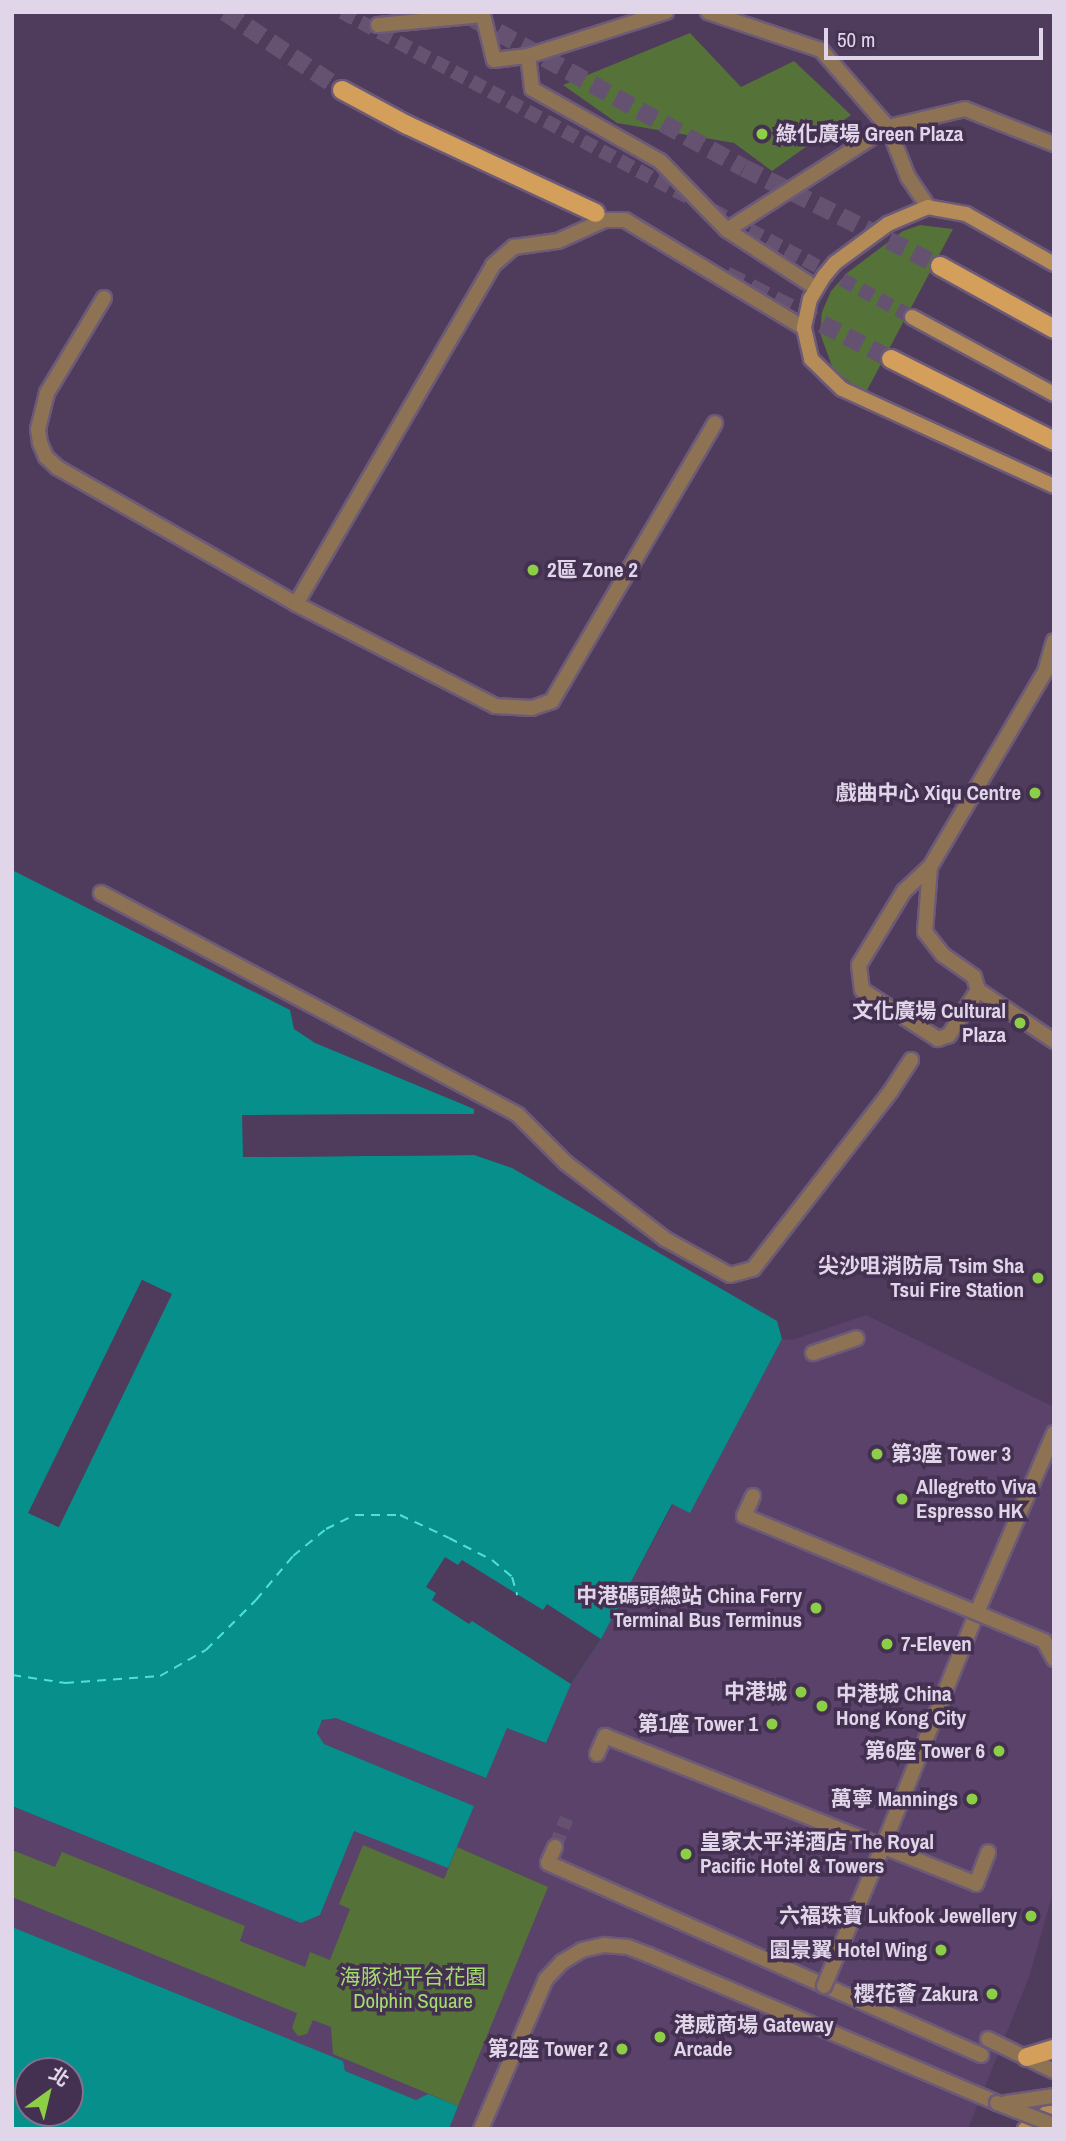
<!DOCTYPE html>
<html>
<head>
<meta charset="utf-8">
<style>
	body { margin:0 }
	#map { position:relative; width:1066px; height:2141px; overflow:hidden; background:#4f3b5c; font-family:"Archivo Narrow","Noto Sans TC",sans-serif }
	div>[style] { position:absolute }
	[style*='--x'] { left:calc(var(--x)*1px); top:calc(var(--y)*1px); width:calc(var(--w)*1px); rotate:calc(var(--a)*1deg) }
	.built>* { inset:0; background:#5a426a }
	.green>* { inset:0; background:#557239 }
	.water>* { inset:0; background:#078f8b }
	.pier>* { inset:0; background:#4f3b5c }
	.ferry>* { height:2px; margin-top:-1px; transform-origin:0; background:repeating-linear-gradient(90deg,#4ce1db 0 9px,transparent 0 16px) }
	.street-tunnel>* { height:14px; margin-top:-7px; transform-origin:0; background:repeating-linear-gradient(90deg,#655271 0 14px,transparent 0 21px) }
	.secondary-tunnel>* { height:14px; margin-top:-7px; transform-origin:0; background:repeating-linear-gradient(90deg,#655271 0 14px,transparent 0 21px) }
	.primary-tunnel>* { height:18px; margin-top:-9px; transform-origin:0; background:repeating-linear-gradient(90deg,#655271 0 18px,transparent 0 27px) }
	.roads { filter:drop-shadow(2px 0 #6c5a78) drop-shadow(-2px 0 #6c5a78) drop-shadow(0 2px #6c5a78) drop-shadow(0 -2px #6c5a78) }
	.lane>* { height:14px; margin:-7px; padding:0 7px; transform-origin:7px; border-radius:7px; background:#8d7353 }
	.street>* { height:14px; margin:-7px; padding:0 7px; transform-origin:7px; border-radius:7px; background:#8d7353 }
	.secondary>* { height:14px; margin:-7px; padding:0 7px; transform-origin:7px; border-radius:7px; background:#b58c58 }
	.primary>* { height:18px; margin:-9px; padding:0 9px; transform-origin:9px; border-radius:9px; background:#d49f5b }
	.bridges { filter:drop-shadow(2px 0 #6c5a78) drop-shadow(-2px 0 #6c5a78) drop-shadow(0 2px #6c5a78) drop-shadow(0 -2px #6c5a78) }
	.lane-bridge>* { height:14px; margin:-7px; padding:0 7px; transform-origin:7px; border-radius:7px; background:#8d7353 }
	.street-bridge>* { height:14px; margin:-7px; padding:0 7px; transform-origin:7px; border-radius:7px; background:#8d7353 }
	.dots>* { width:19px; height:19px; translate:-50% -50%; box-sizing:border-box; border:4px solid #443051; border-radius:50% }
	span { translate:-50% -50%; white-space:nowrap; text-align:center; line-height:1.15; -webkit-text-stroke:7px #443051; paint-order:stroke }
	.poi-label { font-size:21px; color:#e1d5e9; font-weight:700 }
	.left { translate:0 -50%; text-align:left }
	.right { translate:-100% -50%; text-align:right }
	.park-label { font-size:21px; color:#a4dd6d }
	.frame { position:absolute; inset:0; border:14px solid #e1d5e9; pointer-events:none }
	.north { position:absolute; left:14px; top:2057px; width:70px; height:70px; box-sizing:border-box; background:#443051; border:2px solid #83728e; border-radius:50%; rotate:34deg; font-size:19px; font-weight:700; line-height:28px; text-align:center; color:#e1d5e9 }
	.north::after { content:''; display:block; margin:auto; width:24px; height:32px; background:#8cce45; clip-path:polygon(50% 0,100% 100%,50% 72%,0 100%) }
	.scale { position:absolute; left:824px; top:28px; width:219px; height:32px; box-sizing:border-box; border:4px solid #e1d5e9; border-top:0; padding-left:9px; font-size:21px; line-height:24px; white-space:nowrap; color:#e1d5e9; -webkit-text-stroke:5px #443051; paint-order:stroke }
</style>
</head>
<body>
<div id="map">
	<div class="built">
		<div style="clip-path:polygon(866px 1315px,1054px 1407px,1054px 1875px,1051px 1899px,1029px 1977px,968px 2129px,449px 2129px,457px 2106px,428px 2094px,416px 2100px,345px 2071px,342px 2061px,12px 1927px,12px 1806px,301px 1923px,320px 1915px,354px 1831px,474px 1806px,324px 1744px,318px 1737px,319px 1724px,326px 1718px,336px 1717px,485px 1778px,507px 1728px,546px 1743px,571px 1684px,601px 1639px,673px 1504px,690px 1512px,782px 1339px,792px 1340px)"></div>
	</div>
	<div class="green">
		<div style="clip-path:polygon(690px 33px,741px 87px,794px 61px,851px 115px,772px 171px,734px 143px,617px 123px,563px 85px)"></div>
		<div style="clip-path:polygon(920px 225px,953px 229px,865px 394px,833px 369px,820px 333px,822px 312px,831px 291px,847px 273px,903px 231px)"></div>
		<div style="clip-path:polygon(363px 1845px,444px 1879px,457px 1847px,548px 1887px,458px 2106px,333px 2054px,331px 2027px,313px 2020px,307px 2034px,298px 2036px,292px 2028px,297px 2013px,12px 1897px,12px 1850px,55px 1867px,62px 1852px,245px 1926px,240px 1941px,305px 1967px,310px 1952px,330px 1960px,350px 1909px,339px 1904px)"></div>
	</div>
	<div class="water">
		<div style="clip-path:polygon(evenodd,12px 870px,290px 1010px,294px 1029px,315px 1043px,474px 1109px,474px 1114px,243px 1115px,243px 1157px,474px 1155px,512px 1168px,777px 1321px,782px 1339px,690px 1513px,672px 1504px,601px 1639px,571px 1684px,546px 1743px,507px 1728px,486px 1778px,336px 1718px,322px 1720px,317px 1733px,324px 1744px,474px 1806px,448px 1868px,354px 1831px,320px 1915px,301px 1923px,12px 1806px,12px 870px,142px 1280px,171px 1294px,58px 1527px,29px 1513px,142px 1280px)"></div>
		<div style="clip-path:polygon(evenodd,12px 1927px,343px 2061px,345px 2071px,416px 2100px,428px 2094px,458px 2106px,449px 2129px,12px 2129px,12px 1927px,28px 2071px,70px 2071px,70px 2113px,28px 2113px,28px 2071px)"></div>
	</div>
	<div class="pier">
		<div style="clip-path:polygon(474px 1114px,474px 1117px,246px 1119px,246px 1153px,474px 1152px,474px 1155px,243px 1157px,242px 1115px)"></div>
		<div style="clip-path:polygon(evenodd,142px 1280px,172px 1294px,59px 1527px,28px 1513px,142px 1280px,144px 1284px,167px 1295px,57px 1523px,33px 1511px,144px 1284px)"></div>
		<div style="clip-path:polygon(445px 1557px,458px 1565px,462px 1560px,543px 1610px,547px 1604px,601px 1639px,571px 1684px,472px 1621px,469px 1624px,432px 1600px,436px 1593px,426px 1587px)"></div>
	</div>
	<div class="ferry">
		<div style="--x:12;--y:1675;--w:54;--a:8.6"></div>
		<div style="--x:65;--y:1683;--w:95;--a:-4.2"></div>
		<div style="--x:160;--y:1676;--w:53;--a:-29.5"></div>
		<div style="--x:206;--y:1650;--w:71;--a:-45"></div>
		<div style="--x:256;--y:1600;--w:57;--a:-49.9"></div>
		<div style="--x:293;--y:1556;--w:43;--a:-39.3"></div>
		<div style="--x:326;--y:1529;--w:32;--a:-26"></div>
		<div style="--x:355;--y:1515;--w:45;--a:0"></div>
		<div style="--x:400;--y:1515;--w:54;--a:25.1"></div>
		<div style="--x:449;--y:1538;--w:48;--a:27.1"></div>
		<div style="--x:492;--y:1560;--w:26;--a:40"></div>
		<div style="--x:512;--y:1577;--w:19;--a:74"></div>
	</div>
	<div class="street-tunnel">
		<div style="--x:555;--y:1847;--w:31;--a:-68"></div>
	</div>
	<div class="secondary-tunnel">
		<div style="--x:342;--y:12;--w:646;--a:28.15"></div>
	</div>
	<div class="primary-tunnel">
		<div style="--x:225;--y:12;--w:141;--a:33.7"></div>
		<div style="--x:474;--y:19;--w:308;--a:28.9"></div>
		<div style="--x:744;--y:168;--w:219;--a:26.6"></div>
		<div style="--x:726;--y:275;--w:185;--a:27"></div>
	</div>
	<div class="roads">
		<div class="lane">
			<div style="--x:104;--y:298;--w:111;--a:121"></div>
			<div style="--x:47;--y:393;--w:37;--a:104"></div>
			<div style="--x:38;--y:429;--w:14;--a:82"></div>
			<div style="--x:40;--y:443;--w:15;--a:67"></div>
			<div style="--x:46;--y:457;--w:16;--a:43"></div>
			<div style="--x:58;--y:468;--w:274;--a:29.7"></div>
			<div style="--x:296;--y:604;--w:392;--a:-59.8"></div>
			<div style="--x:493;--y:265;--w:28;--a:-41"></div>
			<div style="--x:514;--y:247;--w:44;--a:-7.8"></div>
			<div style="--x:558;--y:241;--w:51;--a:-24.1"></div>
			<div style="--x:605;--y:220;--w:20;--a:0"></div>
			<div style="--x:625;--y:220;--w:209;--a:31.1"></div>
			<div style="--x:296;--y:604;--w:224;--a:27.1"></div>
			<div style="--x:495;--y:706;--w:37;--a:3"></div>
			<div style="--x:532;--y:708;--w:21;--a:-19"></div>
			<div style="--x:552;--y:701;--w:322;--a:-59.6"></div>
			<div style="--x:930;--y:867;--w:65;--a:94.4"></div>
			<div style="--x:925;--y:932;--w:29;--a:52"></div>
			<div style="--x:943;--y:955;--w:38;--a:35"></div>
			<div style="--x:974;--y:977;--w:14;--a:73"></div>
			<div style="--x:978;--y:990;--w:54;--a:122.8"></div>
			<div style="--x:949;--y:1035;--w:12;--a:160"></div>
			<div style="--x:938;--y:1039;--w:90;--a:-147.2"></div>
			<div style="--x:862;--y:990;--w:25;--a:-97"></div>
			<div style="--x:859;--y:965;--w:87;--a:-58.7"></div>
			<div style="--x:904;--y:891;--w:35;--a:-43"></div>
			<div style="--x:930;--y:867;--w:226;--a:-59.5"></div>
			<div style="--x:1045;--y:672;--w:32;--a:-74"></div>
			<div style="--x:101;--y:893;--w:472;--a:28"></div>
			<div style="--x:518;--y:1115;--w:68;--a:45"></div>
			<div style="--x:566;--y:1163;--w:125;--a:37.5"></div>
			<div style="--x:665;--y:1239;--w:74;--a:29"></div>
			<div style="--x:730;--y:1275;--w:24;--a:-15"></div>
			<div style="--x:753;--y:1269;--w:225;--a:-52.2"></div>
			<div style="--x:891;--y:1091;--w:37;--a:-57"></div>
			<div style="--x:813;--y:1353;--w:46;--a:-18.8"></div>
			<div style="--x:988;--y:2039;--w:73;--a:25.9"></div>
			<div style="--x:481;--y:2129;--w:163;--a:-66.6"></div>
			<div style="--x:546;--y:1979;--w:23;--a:-47"></div>
			<div style="--x:562;--y:1962;--w:23;--a:-31"></div>
			<div style="--x:582;--y:1950;--w:23;--a:-13"></div>
			<div style="--x:604;--y:1945;--w:24;--a:5"></div>
			<div style="--x:628;--y:1947;--w:22;--a:21"></div>
			<div style="--x:649;--y:1955;--w:378;--a:23"></div>
		</div>
		<div class="street">
			<div style="--x:708;--y:12;--w:119;--a:18.6"></div>
			<div style="--x:821;--y:50;--w:102;--a:49"></div>
			<div style="--x:888;--y:127;--w:54;--a:68.2"></div>
			<div style="--x:908;--y:177;--w:36;--a:56"></div>
			<div style="--x:378;--y:25;--w:105;--a:-5.4"></div>
			<div style="--x:483;--y:15;--w:46;--a:76.3"></div>
			<div style="--x:494;--y:60;--w:34;--a:-7"></div>
			<div style="--x:528;--y:56;--w:33;--a:83"></div>
			<div style="--x:532;--y:89;--w:147;--a:29.4"></div>
			<div style="--x:660;--y:161;--w:96;--a:45.8"></div>
			<div style="--x:727;--y:230;--w:106;--a:33.1"></div>
			<div style="--x:528;--y:56;--w:145;--a:-17.7"></div>
			<div style="--x:727;--y:230;--w:191;--a:-32.6"></div>
			<div style="--x:888;--y:127;--w:79;--a:-13.2"></div>
			<div style="--x:965;--y:109;--w:96;--a:21.5"></div>
			<div style="--x:978;--y:990;--w:92;--a:33.9"></div>
			<div style="--x:883;--y:1846;--w:252;--a:-68.1"></div>
			<div style="--x:555;--y:1847;--w:17;--a:114"></div>
			<div style="--x:548;--y:1863;--w:474;--a:23.9"></div>
		</div>
		<div class="secondary">
			<div style="--x:1054;--y:264;--w:101;--a:-150.4"></div>
			<div style="--x:966;--y:214;--w:39;--a:-170"></div>
			<div style="--x:928;--y:207;--w:43;--a:157"></div>
			<div style="--x:888;--y:224;--w:66;--a:143.7"></div>
			<div style="--x:835;--y:263;--w:17;--a:130"></div>
			<div style="--x:824;--y:276;--w:27;--a:121"></div>
			<div style="--x:810;--y:299;--w:30;--a:102"></div>
			<div style="--x:804;--y:328;--w:32;--a:77"></div>
			<div style="--x:811;--y:359;--w:43;--a:44.1"></div>
			<div style="--x:842;--y:389;--w:233;--a:24.6"></div>
			<div style="--x:912;--y:317;--w:162;--a:28.5"></div>
			<div style="--x:1025;--y:2129;--w:36;--a:-37"></div>
		</div>
		<div class="primary">
			<div style="--x:342;--y:90;--w:74;--a:28.3"></div>
			<div style="--x:407;--y:125;--w:208;--a:25"></div>
			<div style="--x:940;--y:266;--w:130;--a:28.9"></div>
			<div style="--x:891;--y:359;--w:182;--a:26.7"></div>
			<div style="--x:1027;--y:2057;--w:28;--a:-17"></div>
		</div>
	</div>
	<div class="bridges">
		<div class="lane-bridge">
			<div style="--x:753;--y:1496;--w:22;--a:114"></div>
			<div style="--x:744;--y:1516;--w:325;--a:22.6"></div>
			<div style="--x:1044;--y:1641;--w:21;--a:61"></div>
			<div style="--x:977;--y:1612;--w:195;--a:-66.7"></div>
			<div style="--x:597;--y:1754;--w:20;--a:-66"></div>
			<div style="--x:605;--y:1736;--w:399;--a:21.7"></div>
			<div style="--x:976;--y:1884;--w:34;--a:-69"></div>
			<div style="--x:997;--y:2103;--w:61;--a:21.1"></div>
			<div style="--x:1006;--y:2103;--w:49;--a:-8.3"></div>
		</div>
		<div class="street-bridge">
			<div style="--x:824;--y:1986;--w:152;--a:-67.1"></div>
		</div>
	</div>
	<div class="dots">
		<div style="left:762px;top:134px;background:#8cce45"></div>
		<div style="left:533px;top:570px;background:#8cce45"></div>
		<div style="left:1035px;top:793px;background:#8cce45"></div>
		<div style="left:1020px;top:1023px;background:#8cce45"></div>
		<div style="left:1038px;top:1278px;background:#8cce45"></div>
		<div style="left:877px;top:1454px;background:#8cce45"></div>
		<div style="left:902px;top:1499px;background:#8cce45"></div>
		<div style="left:816px;top:1608px;background:#8cce45"></div>
		<div style="left:887px;top:1644px;background:#8cce45"></div>
		<div style="left:801px;top:1692px;background:#8cce45"></div>
		<div style="left:822px;top:1706px;background:#8cce45"></div>
		<div style="left:772px;top:1724px;background:#8cce45"></div>
		<div style="left:999px;top:1751px;background:#8cce45"></div>
		<div style="left:972px;top:1799px;background:#8cce45"></div>
		<div style="left:686px;top:1854px;background:#8cce45"></div>
		<div style="left:1031px;top:1916px;background:#8cce45"></div>
		<div style="left:941px;top:1950px;background:#8cce45"></div>
		<div style="left:992px;top:1994px;background:#8cce45"></div>
		<div style="left:660px;top:2037px;background:#8cce45"></div>
		<div style="left:622px;top:2049px;background:#8cce45"></div>
	</div>
	<div class="poi-label">
		<span class="left" style="left:776px;top:134px">綠化廣場 Green Plaza</span>
		<span class="left" style="left:547px;top:570px">2區 Zone 2</span>
		<span class="right" style="left:1021px;top:793px">戲曲中心 Xiqu Centre</span>
		<span class="right" style="left:1006px;top:1023px">文化廣場 Cultural<br>Plaza</span>
		<span class="right" style="left:1024px;top:1278px">尖沙咀消防局 Tsim Sha<br>Tsui Fire Station</span>
		<span class="left" style="left:891px;top:1454px">第3座 Tower 3</span>
		<span class="left" style="left:916px;top:1499px">Allegretto Viva<br>Espresso HK</span>
		<span class="right" style="left:802px;top:1608px">中港碼頭總站 China Ferry<br>Terminal Bus Terminus</span>
		<span class="left" style="left:901px;top:1644px">7-Eleven</span>
		<span class="right" style="left:787px;top:1692px">中港城</span>
		<span class="left" style="left:836px;top:1706px">中港城 China<br>Hong Kong City</span>
		<span class="right" style="left:758px;top:1724px">第1座 Tower 1</span>
		<span class="right" style="left:985px;top:1751px">第6座 Tower 6</span>
		<span class="right" style="left:958px;top:1799px">萬寧 Mannings</span>
		<span class="left" style="left:700px;top:1854px">皇家太平洋酒店 The Royal<br>Pacific Hotel &amp; Towers</span>
		<span class="right" style="left:1017px;top:1916px">六福珠寶 Lukfook Jewellery</span>
		<span class="right" style="left:927px;top:1950px">園景翼 Hotel Wing</span>
		<span class="right" style="left:978px;top:1994px">櫻花薈 Zakura</span>
		<span class="left" style="left:674px;top:2037px">港威商場 Gateway<br>Arcade</span>
		<span class="right" style="left:608px;top:2049px">第2座 Tower 2</span>
	</div>
	<div class="park-label">
		<span style="left:413px;top:1989px">海豚池平台花園<br>Dolphin Square</span>
	</div>
	<div class="frame"></div>
	<div class="north">北</div>
	<div class="scale">50 m</div>
</div>
</body>
</html>
